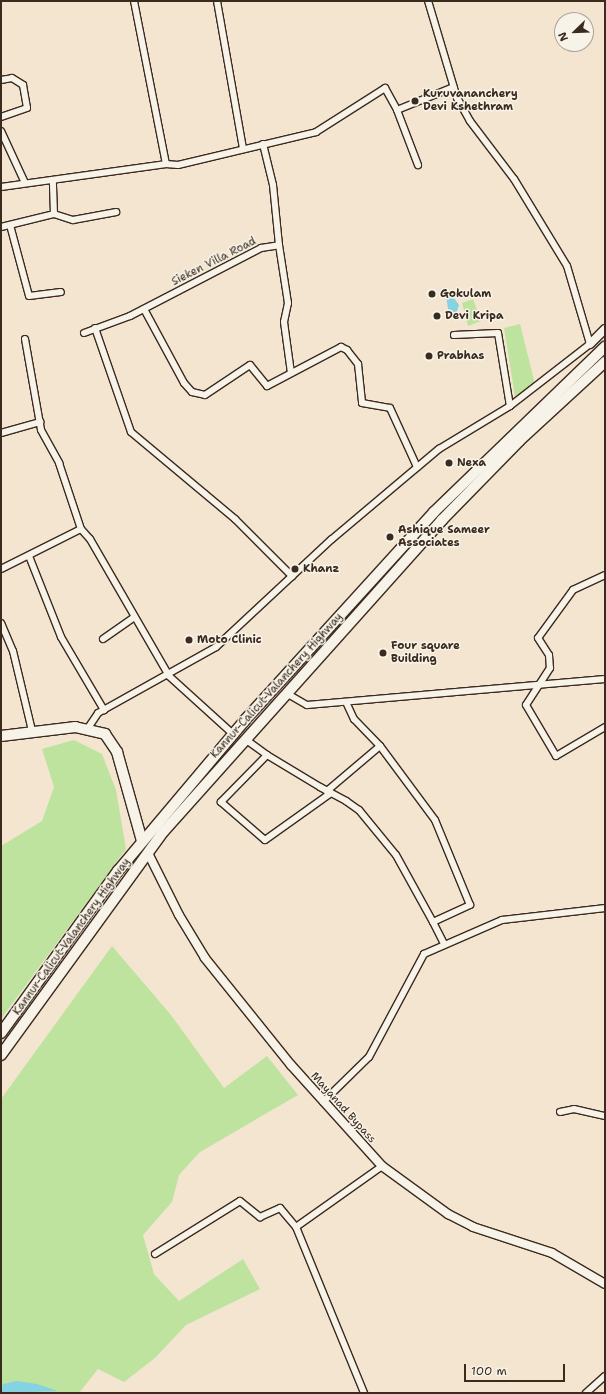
<!DOCTYPE html>
<html>
<head>
<meta charset="utf-8">
<style>
	body { margin:0 }
	#map { position:relative; width:606px; height:1394px; overflow:hidden; background:#f4e5d1; font-family:"Shantell Sans",sans-serif }
	div>[style] { position:absolute }
	[style*='--x'] { left:calc(var(--x)*1px); top:calc(var(--y)*1px); width:calc(var(--w)*1px); rotate:calc(var(--a)*1deg) }
	.green>* { inset:0; background:#bee39e }
	.water>* { inset:0; background:#84d3e2 }
	.roads { filter:drop-shadow(1px 0 #3b2a1e) drop-shadow(-1px 0 #3b2a1e) drop-shadow(0 1px #3b2a1e) drop-shadow(0 -1px #3b2a1e) }
	.minor>* { height:6px; margin:-3px; padding:0 3px; transform-origin:3px; border-radius:3px; background:#f7f3e8 }
	.tertiary>* { height:8px; margin:-4px; padding:0 4px; transform-origin:4px; border-radius:4px; background:#f7f3e8 }
	.primary>* { height:10px; margin:-5px; padding:0 5px; transform-origin:5px; border-radius:5px; background:#f7f3e8 }
	.trunk>* { height:10px; margin:-5px; padding:0 5px; transform-origin:5px; border-radius:5px; background:#f7f3e8 }
	.dots>* { width:11px; height:11px; translate:-50% -50%; box-sizing:border-box; border:2px solid #f7f3e8; border-radius:50% }
	span { translate:-50% -50%; white-space:nowrap; text-align:center; line-height:1.15; -webkit-text-stroke:3px #f7f3e8; paint-order:stroke }
	.poi-label { font-size:11px; color:#3b2a1e; font-weight:700 }
	.left { translate:0 -50%; text-align:left }
	.street-label { font-size:11px; color:#3b2a1e }
	.frame { position:absolute; inset:0; border:2px solid #3b2a1e; pointer-events:none }
	.north { position:absolute; left:554px; top:12px; width:40px; height:40px; box-sizing:border-box; background:#f7f3e8; border:1px solid #aca397; border-radius:50%; rotate:247deg; font-size:11px; font-weight:700; line-height:16px; text-align:center; color:#3b2a1e }
	.north::after { content:''; display:block; margin:auto; width:14px; height:18px; background:#3b2a1e; clip-path:polygon(50% 0,100% 100%,50% 72%,0 100%) }
	.scale { position:absolute; left:464px; top:1364px; width:101px; height:18px; box-sizing:border-box; border:2px solid #3b2a1e; border-top:0; padding-left:5px; font-size:12px; line-height:14px; white-space:nowrap; color:#3b2a1e; -webkit-text-stroke:3px #f7f3e8; paint-order:stroke }
</style>
</head>
<body>
<div id="map">
	<div class="green">
		<div style="clip-path:polygon(473px 299px,481px 321px,468px 326px,462px 303px)"></div>
		<div style="clip-path:polygon(520px 324px,534px 380px,533px 385px,515px 396px,504px 328px)"></div>
		<div style="clip-path:polygon(74px 740px,102px 754px,116px 790px,126px 849px,1px 1019px,1px 846px,42px 821px,54px 787px,42px 749px)"></div>
		<div style="clip-path:polygon(112px 946px,171px 1015px,224px 1088px,267px 1056px,298px 1095px,200px 1152px,179px 1175px,172px 1202px,143px 1235px,154px 1274px,179px 1301px,243px 1259px,260px 1289px,186px 1325px,155px 1358px,124px 1382px,98px 1369px,79px 1393px,1px 1393px,1px 1099px)"></div>
	</div>
	<div class="water">
		<div style="clip-path:polygon(451px 294px,459px 305px,456px 314px,448px 309px,446px 295px)"></div>
		<div style="clip-path:polygon(17px 1381px,37px 1384px,58px 1391px,1px 1393px,3px 1384px)"></div>
	</div>
	<div class="roads">
		<div class="minor">
			<div style="--x:134;--y:1;--w:166;--a:78.9"></div>
			<div style="--x:166;--y:164;--w:12;--a:5"></div>
			<div style="--x:178;--y:165;--w:142;--a:-13.4"></div>
			<div style="--x:316;--y:132;--w:82;--a:-32.5"></div>
			<div style="--x:385;--y:88;--w:25;--a:61"></div>
			<div style="--x:397;--y:110;--w:61;--a:-22"></div>
			<div style="--x:217;--y:1;--w:150;--a:80"></div>
			<div style="--x:1;--y:80;--w:11;--a:-10"></div>
			<div style="--x:12;--y:78;--w:13;--a:32"></div>
			<div style="--x:23;--y:85;--w:23;--a:80"></div>
			<div style="--x:27;--y:108;--w:28;--a:161"></div>
			<div style="--x:397;--y:110;--w:59;--a:69.1"></div>
			<div style="--x:1;--y:131;--w:57;--a:65.2"></div>
			<div style="--x:263;--y:144;--w:42;--a:76.3"></div>
			<div style="--x:273;--y:185;--w:60;--a:84.3"></div>
			<div style="--x:1;--y:187;--w:167;--a:-7.9"></div>
			<div style="--x:54;--y:214;--w:20;--a:18"></div>
			<div style="--x:73;--y:220;--w:44;--a:-10.5"></div>
			<div style="--x:10;--y:225;--w:73;--a:75"></div>
			<div style="--x:29;--y:296;--w:32;--a:-7"></div>
			<div style="--x:1;--y:227;--w:55;--a:-13.8"></div>
			<div style="--x:54;--y:214;--w:34;--a:-92"></div>
			<div style="--x:144;--y:309;--w:84;--a:61.6"></div>
			<div style="--x:184;--y:383;--w:12;--a:48"></div>
			<div style="--x:192;--y:392;--w:13;--a:13"></div>
			<div style="--x:205;--y:395;--w:54;--a:-33.7"></div>
			<div style="--x:250;--y:365;--w:27;--a:51"></div>
			<div style="--x:267;--y:386;--w:84;--a:-27.8"></div>
			<div style="--x:341;--y:347;--w:7;--a:27"></div>
			<div style="--x:347;--y:350;--w:18;--a:52"></div>
			<div style="--x:358;--y:364;--w:39;--a:84"></div>
			<div style="--x:362;--y:403;--w:28;--a:10"></div>
			<div style="--x:390;--y:408;--w:65;--a:65.4"></div>
			<div style="--x:95;--y:328;--w:110;--a:70.9"></div>
			<div style="--x:131;--y:432;--w:136;--a:39.9"></div>
			<div style="--x:235;--y:519;--w:81;--a:45"></div>
			<div style="--x:84;--y:333;--w:49;--a:-20.3"></div>
			<div style="--x:130;--y:316;--w:148;--a:-27.4"></div>
			<div style="--x:261;--y:248;--w:18;--a:-9"></div>
			<div style="--x:279;--y:245;--w:59;--a:81.2"></div>
			<div style="--x:288;--y:303;--w:19;--a:102"></div>
			<div style="--x:284;--y:322;--w:51;--a:82.2"></div>
			<div style="--x:454;--y:335;--w:44;--a:-2.6"></div>
			<div style="--x:498;--y:333;--w:74;--a:80.7"></div>
			<div style="--x:25;--y:339;--w:92;--a:80"></div>
			<div style="--x:41;--y:430;--w:38;--a:61"></div>
			<div style="--x:59;--y:463;--w:70;--a:71.6"></div>
			<div style="--x:81;--y:529;--w:13;--a:48"></div>
			<div style="--x:90;--y:539;--w:158;--a:60"></div>
			<div style="--x:169;--y:676;--w:86;--a:42.2"></div>
			<div style="--x:1;--y:433;--w:41;--a:-15.8"></div>
			<div style="--x:29;--y:556;--w:87;--a:68.4"></div>
			<div style="--x:61;--y:637;--w:85;--a:59.5"></div>
			<div style="--x:1;--y:569;--w:89;--a:-26.6"></div>
			<div style="--x:605;--y:575;--w:35;--a:155"></div>
			<div style="--x:573;--y:590;--w:59;--a:126.1"></div>
			<div style="--x:538;--y:638;--w:20;--a:57"></div>
			<div style="--x:549;--y:655;--w:13;--a:86"></div>
			<div style="--x:550;--y:668;--w:44;--a:123"></div>
			<div style="--x:526;--y:705;--w:59;--a:59.5"></div>
			<div style="--x:556;--y:756;--w:57;--a:-30.6"></div>
			<div style="--x:1;--y:623;--w:30;--a:67"></div>
			<div style="--x:13;--y:651;--w:82;--a:76.6"></div>
			<div style="--x:103;--y:639;--w:38;--a:-35"></div>
			<div style="--x:286;--y:693;--w:24;--a:30"></div>
			<div style="--x:307;--y:705;--w:299;--a:-5"></div>
			<div style="--x:346;--y:702;--w:19;--a:65"></div>
			<div style="--x:354;--y:719;--w:37;--a:46"></div>
			<div style="--x:88;--y:728;--w:18;--a:-56"></div>
			<div style="--x:98;--y:713;--w:135;--a:-29.2"></div>
			<div style="--x:216;--y:647;--w:158;--a:-43"></div>
			<div style="--x:332;--y:539;--w:140;--a:-40.1"></div>
			<div style="--x:439;--y:449;--w:83;--a:-31.2"></div>
			<div style="--x:510;--y:406;--w:101;--a:-37.8"></div>
			<div style="--x:590;--y:344;--w:81;--a:-106.4"></div>
			<div style="--x:567;--y:266;--w:102;--a:-121.3"></div>
			<div style="--x:514;--y:179;--w:73;--a:-127.2"></div>
			<div style="--x:470;--y:121;--w:26;--a:-119"></div>
			<div style="--x:457;--y:98;--w:101;--a:-106.6"></div>
			<div style="--x:245;--y:739;--w:27;--a:36"></div>
			<div style="--x:267;--y:755;--w:62;--a:31.1"></div>
			<div style="--x:320;--y:787;--w:30;--a:28"></div>
			<div style="--x:346;--y:801;--w:16;--a:35"></div>
			<div style="--x:359;--y:810;--w:58;--a:50.6"></div>
			<div style="--x:396;--y:855;--w:77;--a:61.1"></div>
			<div style="--x:433;--y:922;--w:41;--a:-24.7"></div>
			<div style="--x:470;--y:905;--w:92;--a:-112.4"></div>
			<div style="--x:435;--y:820;--w:92;--a:-126.6"></div>
			<div style="--x:380;--y:746;--w:70;--a:139.7"></div>
			<div style="--x:267;--y:755;--w:66;--a:134.4"></div>
			<div style="--x:221;--y:802;--w:58;--a:40.8"></div>
			<div style="--x:265;--y:840;--w:81;--a:-35.5"></div>
			<div style="--x:433;--y:922;--w:25;--a:63"></div>
			<div style="--x:323;--y:1102;--w:64;--a:-44.4"></div>
			<div style="--x:369;--y:1057;--w:117;--a:-61.9"></div>
			<div style="--x:424;--y:954;--w:85;--a:-23.6"></div>
			<div style="--x:502;--y:920;--w:104;--a:-6.6"></div>
			<div style="--x:560;--y:1112;--w:14;--a:-12"></div>
			<div style="--x:574;--y:1109;--w:32;--a:13"></div>
			<div style="--x:296;--y:1227;--w:179;--a:67.7"></div>
			<div style="--x:155;--y:1254;--w:100;--a:-31.9"></div>
			<div style="--x:240;--y:1201;--w:26;--a:39"></div>
			<div style="--x:260;--y:1217;--w:22;--a:-24"></div>
			<div style="--x:280;--y:1208;--w:25;--a:50"></div>
			<div style="--x:296;--y:1227;--w:105;--a:-35.3"></div>
			<div style="--x:586;--y:1393;--w:25;--a:-42"></div>
		</div>
		<div class="tertiary">
			<div style="--x:590;--y:344;--w:21;--a:-45"></div>
			<div style="--x:148;--y:853;--w:69;--a:63.4"></div>
			<div style="--x:179;--y:915;--w:50;--a:58.8"></div>
			<div style="--x:205;--y:958;--w:137;--a:51.2"></div>
			<div style="--x:291;--y:1065;--w:136;--a:48"></div>
			<div style="--x:382;--y:1166;--w:82;--a:36"></div>
			<div style="--x:448;--y:1214;--w:28;--a:27"></div>
			<div style="--x:473;--y:1227;--w:83;--a:18.2"></div>
			<div style="--x:552;--y:1253;--w:61;--a:30.3"></div>
		</div>
		<div class="primary">
			<div style="--x:1;--y:736;--w:75;--a:-6.9"></div>
			<div style="--x:75;--y:727;--w:31;--a:13"></div>
			<div style="--x:105;--y:734;--w:22;--a:56"></div>
			<div style="--x:117;--y:752;--w:92;--a:74.3"></div>
		</div>
		<div class="trunk">
			<div style="--x:1;--y:1033;--w:200;--a:-54.2"></div>
			<div style="--x:118;--y:871;--w:197;--a:-49.9"></div>
			<div style="--x:245;--y:720;--w:281;--a:-47.7"></div>
			<div style="--x:434;--y:512;--w:238;--a:-44"></div>
			<div style="--x:1;--y:1055;--w:277;--a:-54"></div>
			<div style="--x:164;--y:831;--w:417;--a:-48.2"></div>
			<div style="--x:442;--y:520;--w:110;--a:-45.7"></div>
			<div style="--x:519;--y:441;--w:117;--a:-42.6"></div>
		</div>
	</div>
	<div class="dots">
		<div style="left:415px;top:101px;background:#3b2a1e"></div>
		<div style="left:432px;top:294px;background:#3b2a1e"></div>
		<div style="left:437px;top:316px;background:#3b2a1e"></div>
		<div style="left:429px;top:356px;background:#3b2a1e"></div>
		<div style="left:449px;top:463px;background:#3b2a1e"></div>
		<div style="left:390px;top:537px;background:#3b2a1e"></div>
		<div style="left:295px;top:569px;background:#3b2a1e"></div>
		<div style="left:189px;top:640px;background:#3b2a1e"></div>
		<div style="left:383px;top:653px;background:#3b2a1e"></div>
	</div>
	<div class="poi-label">
		<span class="left" style="left:423px;top:101px">Kuruvananchery<br>Devi Kshethram</span>
		<span class="left" style="left:440px;top:294px">Gokulam</span>
		<span class="left" style="left:445px;top:316px">Devi Kripa</span>
		<span class="left" style="left:437px;top:356px">Prabhas</span>
		<span class="left" style="left:457px;top:463px">Nexa</span>
		<span class="left" style="left:398px;top:537px">Ashique Sameer<br>Associates</span>
		<span class="left" style="left:303px;top:569px">Khanz</span>
		<span class="left" style="left:197px;top:640px">Moto Clinic</span>
		<span class="left" style="left:391px;top:653px">Four square<br>Building</span>
	</div>
	<div class="street-label">
		<span style="left:214px;top:262px;rotate:-27deg">Sieken Villa Road</span>
		<span style="left:277px;top:686px;rotate:-48deg">Kannur-Calicut-Valanchery Highway</span>
		<span style="left:72px;top:937px;rotate:-54deg">Kannur-Calicut-Valanchery Highway</span>
		<span style="left:343px;top:1108px;rotate:48deg">Mayanad Bypass</span>
	</div>
	<div class="frame"></div>
	<div class="north">N</div>
	<div class="scale">100 m</div>
</div>
</body>
</html>
